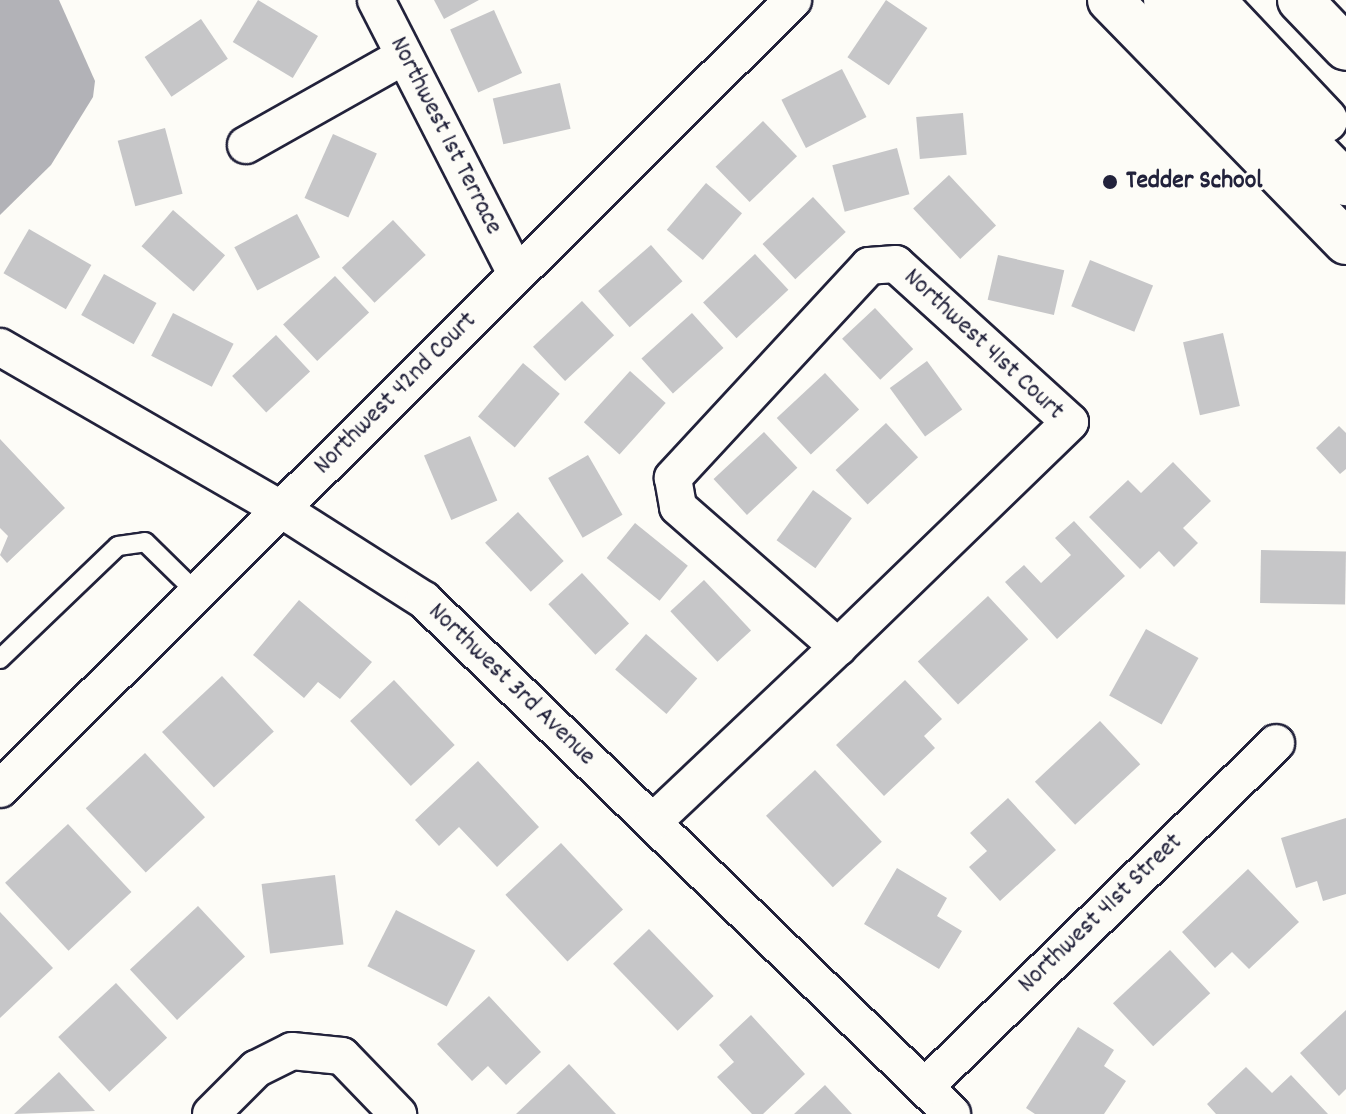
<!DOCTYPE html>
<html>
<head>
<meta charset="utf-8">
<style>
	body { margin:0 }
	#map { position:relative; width:1346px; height:1114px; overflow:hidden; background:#fdfcf7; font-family:Dekko,sans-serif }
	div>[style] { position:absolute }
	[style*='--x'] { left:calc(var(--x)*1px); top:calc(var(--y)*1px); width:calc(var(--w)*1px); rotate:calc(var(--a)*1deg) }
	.water>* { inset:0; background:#b2b2b7 }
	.building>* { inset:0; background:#c6c6c8; transform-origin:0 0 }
	.roads { filter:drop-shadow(2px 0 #22223b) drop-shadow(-2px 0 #22223b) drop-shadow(0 2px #22223b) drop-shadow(0 -2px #22223b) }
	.lane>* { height:18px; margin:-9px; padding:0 9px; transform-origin:9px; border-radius:9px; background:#fdfcf7 }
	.street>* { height:36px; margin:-18px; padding:0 18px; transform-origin:18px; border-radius:18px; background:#fdfcf7 }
	.highway>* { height:44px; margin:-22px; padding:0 22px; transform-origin:22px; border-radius:22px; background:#fdfcf7 }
	.dots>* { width:22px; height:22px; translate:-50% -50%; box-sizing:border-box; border:4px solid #fdfcf7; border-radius:50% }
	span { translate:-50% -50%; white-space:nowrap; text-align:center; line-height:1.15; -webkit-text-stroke:6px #fdfcf7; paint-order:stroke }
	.street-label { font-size:26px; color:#22223b }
	.poi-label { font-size:26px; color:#22223b; font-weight:700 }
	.left { translate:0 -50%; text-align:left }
</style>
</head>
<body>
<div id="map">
	<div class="water">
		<div style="clip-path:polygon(0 0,59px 0,95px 81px,93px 97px,51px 165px,0 215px)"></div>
	</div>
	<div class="building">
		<div style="left:258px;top:0;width:70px;height:49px;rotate:31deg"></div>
		<div style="clip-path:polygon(434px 0,479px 0,444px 19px)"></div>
		<div style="left:886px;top:0;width:50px;height:69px;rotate:34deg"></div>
		<div style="left:494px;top:10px;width:69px;height:48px;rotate:66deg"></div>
		<div style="left:201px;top:19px;width:48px;height:68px;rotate:56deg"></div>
		<div style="left:842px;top:69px;width:54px;height:68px;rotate:63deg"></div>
		<div style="left:560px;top:83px;width:47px;height:69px;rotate:77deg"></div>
		<div style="left:963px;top:113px;width:42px;height:47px;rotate:85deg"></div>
		<div style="left:763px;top:121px;width:49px;height:66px;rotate:46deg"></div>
		<div style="left:165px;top:128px;width:68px;height:49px;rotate:75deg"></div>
		<div style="left:333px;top:134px;width:48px;height:70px;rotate:24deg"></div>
		<div style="left:897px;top:148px;width:48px;height:67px;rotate:75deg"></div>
		<div style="left:949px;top:175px;width:69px;height:49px;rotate:47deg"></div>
		<div style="left:706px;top:183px;width:47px;height:61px;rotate:40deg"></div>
		<div style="left:813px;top:197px;width:48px;height:69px;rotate:47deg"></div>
		<div style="left:173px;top:210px;width:69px;height:48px;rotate:41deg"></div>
		<div style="left:297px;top:214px;width:49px;height:71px;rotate:62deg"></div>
		<div style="left:393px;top:220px;width:48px;height:70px;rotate:47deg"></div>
		<div style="left:29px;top:229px;width:72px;height:51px;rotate:30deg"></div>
		<div style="left:651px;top:245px;width:48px;height:70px;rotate:49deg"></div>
		<div style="left:755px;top:254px;width:49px;height:71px;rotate:47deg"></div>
		<div style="left:998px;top:255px;width:68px;height:46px;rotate:13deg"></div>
		<div style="left:1090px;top:260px;width:68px;height:50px;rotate:22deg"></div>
		<div style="left:104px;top:274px;width:60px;height:47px;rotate:29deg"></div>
		<div style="left:335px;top:276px;width:50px;height:71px;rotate:47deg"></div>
		<div style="left:582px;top:301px;width:47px;height:67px;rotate:47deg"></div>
		<div style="left:875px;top:308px;width:56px;height:45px;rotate:47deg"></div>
		<div style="left:173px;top:313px;width:68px;height:48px;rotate:27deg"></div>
		<div style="left:692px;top:313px;width:47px;height:68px;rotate:48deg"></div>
		<div style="left:1223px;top:333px;width:75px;height:41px;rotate:77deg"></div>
		<div style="left:276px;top:335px;width:50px;height:60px;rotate:47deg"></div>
		<div style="left:927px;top:361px;width:60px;height:46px;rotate:54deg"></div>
		<div style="left:523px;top:363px;width:48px;height:70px;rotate:40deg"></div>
		<div style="left:630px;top:371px;width:48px;height:69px;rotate:42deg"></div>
		<div style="left:825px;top:373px;width:50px;height:66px;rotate:47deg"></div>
		<div style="left:886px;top:423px;width:47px;height:69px;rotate:47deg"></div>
		<div style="clip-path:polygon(1339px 426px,1346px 433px,1346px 469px,1340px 474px,1316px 448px)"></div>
		<div style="left:764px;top:432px;width:49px;height:69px;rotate:47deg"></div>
		<div style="left:470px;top:436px;width:70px;height:50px;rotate:67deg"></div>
		<div style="clip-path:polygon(0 439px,65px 508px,7px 563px,0 555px,8px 536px,0 528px)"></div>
		<div style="left:588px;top:455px;width:69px;height:46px;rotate:60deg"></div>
		<div style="clip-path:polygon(1173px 462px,1211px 501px,1183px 528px,1198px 543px,1174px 567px,1159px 551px,1140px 569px,1089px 517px,1128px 480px,1141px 493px)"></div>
		<div style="left:813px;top:490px;width:48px;height:62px;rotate:36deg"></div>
		<div style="left:518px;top:512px;width:67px;height:45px;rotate:47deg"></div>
		<div style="clip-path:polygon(1074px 521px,1125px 576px,1057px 639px,1005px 582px,1024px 565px,1041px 583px,1071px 555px,1055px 538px)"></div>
		<div style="left:635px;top:523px;width:68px;height:45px;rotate:39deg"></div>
		<div style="left:1261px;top:550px;width:85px;height:53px;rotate:1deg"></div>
		<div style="left:582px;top:573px;width:69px;height:46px;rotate:47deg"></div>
		<div style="left:704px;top:580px;width:69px;height:46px;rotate:47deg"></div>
		<div style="left:988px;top:596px;width:59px;height:96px;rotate:47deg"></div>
		<div style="clip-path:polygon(299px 600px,372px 662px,340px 699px,318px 682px,304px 698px,253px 655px)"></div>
		<div style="left:1146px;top:629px;width:60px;height:76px;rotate:29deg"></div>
		<div style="left:646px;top:634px;width:68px;height:47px;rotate:41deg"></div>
		<div style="left:222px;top:676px;width:76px;height:82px;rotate:47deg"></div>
		<div style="left:394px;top:680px;width:89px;height:60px;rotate:47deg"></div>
		<div style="clip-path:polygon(905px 680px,942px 719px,924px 736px,935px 748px,884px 796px,836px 745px)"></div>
		<div style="left:1100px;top:721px;width:59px;height:89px;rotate:47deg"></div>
		<div style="left:145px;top:753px;width:88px;height:81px;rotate:47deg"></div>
		<div style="clip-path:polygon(478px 761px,539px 827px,497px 867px,459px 827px,439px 846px,415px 820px)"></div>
		<div style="left:815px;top:770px;width:98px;height:67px;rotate:47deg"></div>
		<div style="clip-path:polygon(1008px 798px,1056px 850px,1000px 901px,969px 867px,987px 851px,970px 833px)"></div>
		<div style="clip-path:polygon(1346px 818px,1346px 894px,1323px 901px,1317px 881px,1296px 888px,1281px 838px)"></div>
		<div style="left:68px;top:824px;width:93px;height:86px;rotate:47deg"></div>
		<div style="left:561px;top:843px;width:91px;height:76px;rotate:47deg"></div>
		<div style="clip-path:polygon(897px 868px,947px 898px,937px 916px,962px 931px,939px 969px,864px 924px)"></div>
		<div style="clip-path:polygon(1248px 869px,1299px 922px,1249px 969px,1232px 952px,1215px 968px,1182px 932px)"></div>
		<div style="left:335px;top:875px;width:70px;height:74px;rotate:83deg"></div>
		<div style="left:198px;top:906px;width:69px;height:93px;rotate:47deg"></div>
		<div style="left:396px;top:910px;width:89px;height:63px;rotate:27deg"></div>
		<div style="clip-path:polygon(0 912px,53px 968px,0 1018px)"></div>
		<div style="left:649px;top:929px;width:93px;height:50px;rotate:46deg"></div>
		<div style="left:1170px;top:950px;width:59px;height:78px;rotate:47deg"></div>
		<div style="left:116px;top:983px;width:75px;height:79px;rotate:47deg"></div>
		<div style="clip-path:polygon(489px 996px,541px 1052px,506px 1085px,488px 1066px,472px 1081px,437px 1044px)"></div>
		<div style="clip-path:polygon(1346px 1010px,1346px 1089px,1339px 1096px,1300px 1053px)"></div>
		<div style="clip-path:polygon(751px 1015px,805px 1074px,763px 1114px,752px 1114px,717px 1077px,734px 1062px,719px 1045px)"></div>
		<div style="clip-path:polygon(1078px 1027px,1114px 1050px,1104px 1066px,1126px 1081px,1104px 1114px,1035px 1114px,1026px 1108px)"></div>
		<div style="clip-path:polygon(569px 1064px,616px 1114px,516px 1114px)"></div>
		<div style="clip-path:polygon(1246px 1067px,1272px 1093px,1291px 1075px,1328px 1114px,1216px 1114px,1207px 1104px)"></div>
		<div style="clip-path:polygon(59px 1072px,95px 1111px,14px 1114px)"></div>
		<div style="clip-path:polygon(825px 1085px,852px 1114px,794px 1114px)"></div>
	</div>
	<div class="roads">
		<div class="lane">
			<div style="--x:0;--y:659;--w:163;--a:-43.8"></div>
			<div style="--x:118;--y:546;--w:27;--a:-8"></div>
			<div style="--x:145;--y:542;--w:73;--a:44.4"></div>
		</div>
		<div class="street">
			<div style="--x:376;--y:0;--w:305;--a:62.9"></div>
			<div style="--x:246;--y:145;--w:181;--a:-29.4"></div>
			<div style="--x:0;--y:347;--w:324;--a:30"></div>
			<div style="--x:281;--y:509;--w:169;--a:32.5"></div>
			<div style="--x:424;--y:600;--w:737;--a:44.23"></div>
			<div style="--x:0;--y:789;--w:1119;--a:-44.86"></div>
			<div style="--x:653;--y:822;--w:255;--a:-43.4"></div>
			<div style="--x:838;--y:647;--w:323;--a:-44.1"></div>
			<div style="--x:1070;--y:422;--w:235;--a:-137.8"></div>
			<div style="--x:896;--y:264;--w:27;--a:176"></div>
			<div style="--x:869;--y:266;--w:289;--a:132.8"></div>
			<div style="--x:673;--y:478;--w:29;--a:80"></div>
			<div style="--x:678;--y:507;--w:213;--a:41.2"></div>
			<div style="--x:926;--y:1086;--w:490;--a:-44.4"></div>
			<div style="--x:211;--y:1114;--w:64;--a:-45"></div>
			<div style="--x:256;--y:1069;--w:40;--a:-26.6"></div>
			<div style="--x:292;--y:1051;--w:50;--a:5.7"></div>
			<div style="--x:342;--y:1056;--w:81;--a:46"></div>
		</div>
		<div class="highway">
			<div style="--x:1110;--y:0;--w:338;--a:45.7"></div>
			<div style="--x:1166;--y:0;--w:257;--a:45.5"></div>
			<div style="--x:1212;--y:0;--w:165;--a:46.7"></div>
			<div style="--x:1300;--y:0;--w:66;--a:46.2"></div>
		</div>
	</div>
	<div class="dots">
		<div style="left:1110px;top:182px;background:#22223b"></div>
	</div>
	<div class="street-label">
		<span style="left:445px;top:136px;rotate:63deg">Northwest 1st Terrace</span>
		<span style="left:983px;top:345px;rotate:43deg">Northwest 41st Court</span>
		<span style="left:396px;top:394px;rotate:-45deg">Northwest 42nd Court</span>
		<span style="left:511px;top:685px;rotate:44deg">Northwest 3rd Avenue</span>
		<span style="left:1101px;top:914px;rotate:-44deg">Northwest 41st Street</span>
	</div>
	<div class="poi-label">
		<span class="left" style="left:1126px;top:182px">Tedder School</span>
	</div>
</div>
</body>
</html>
